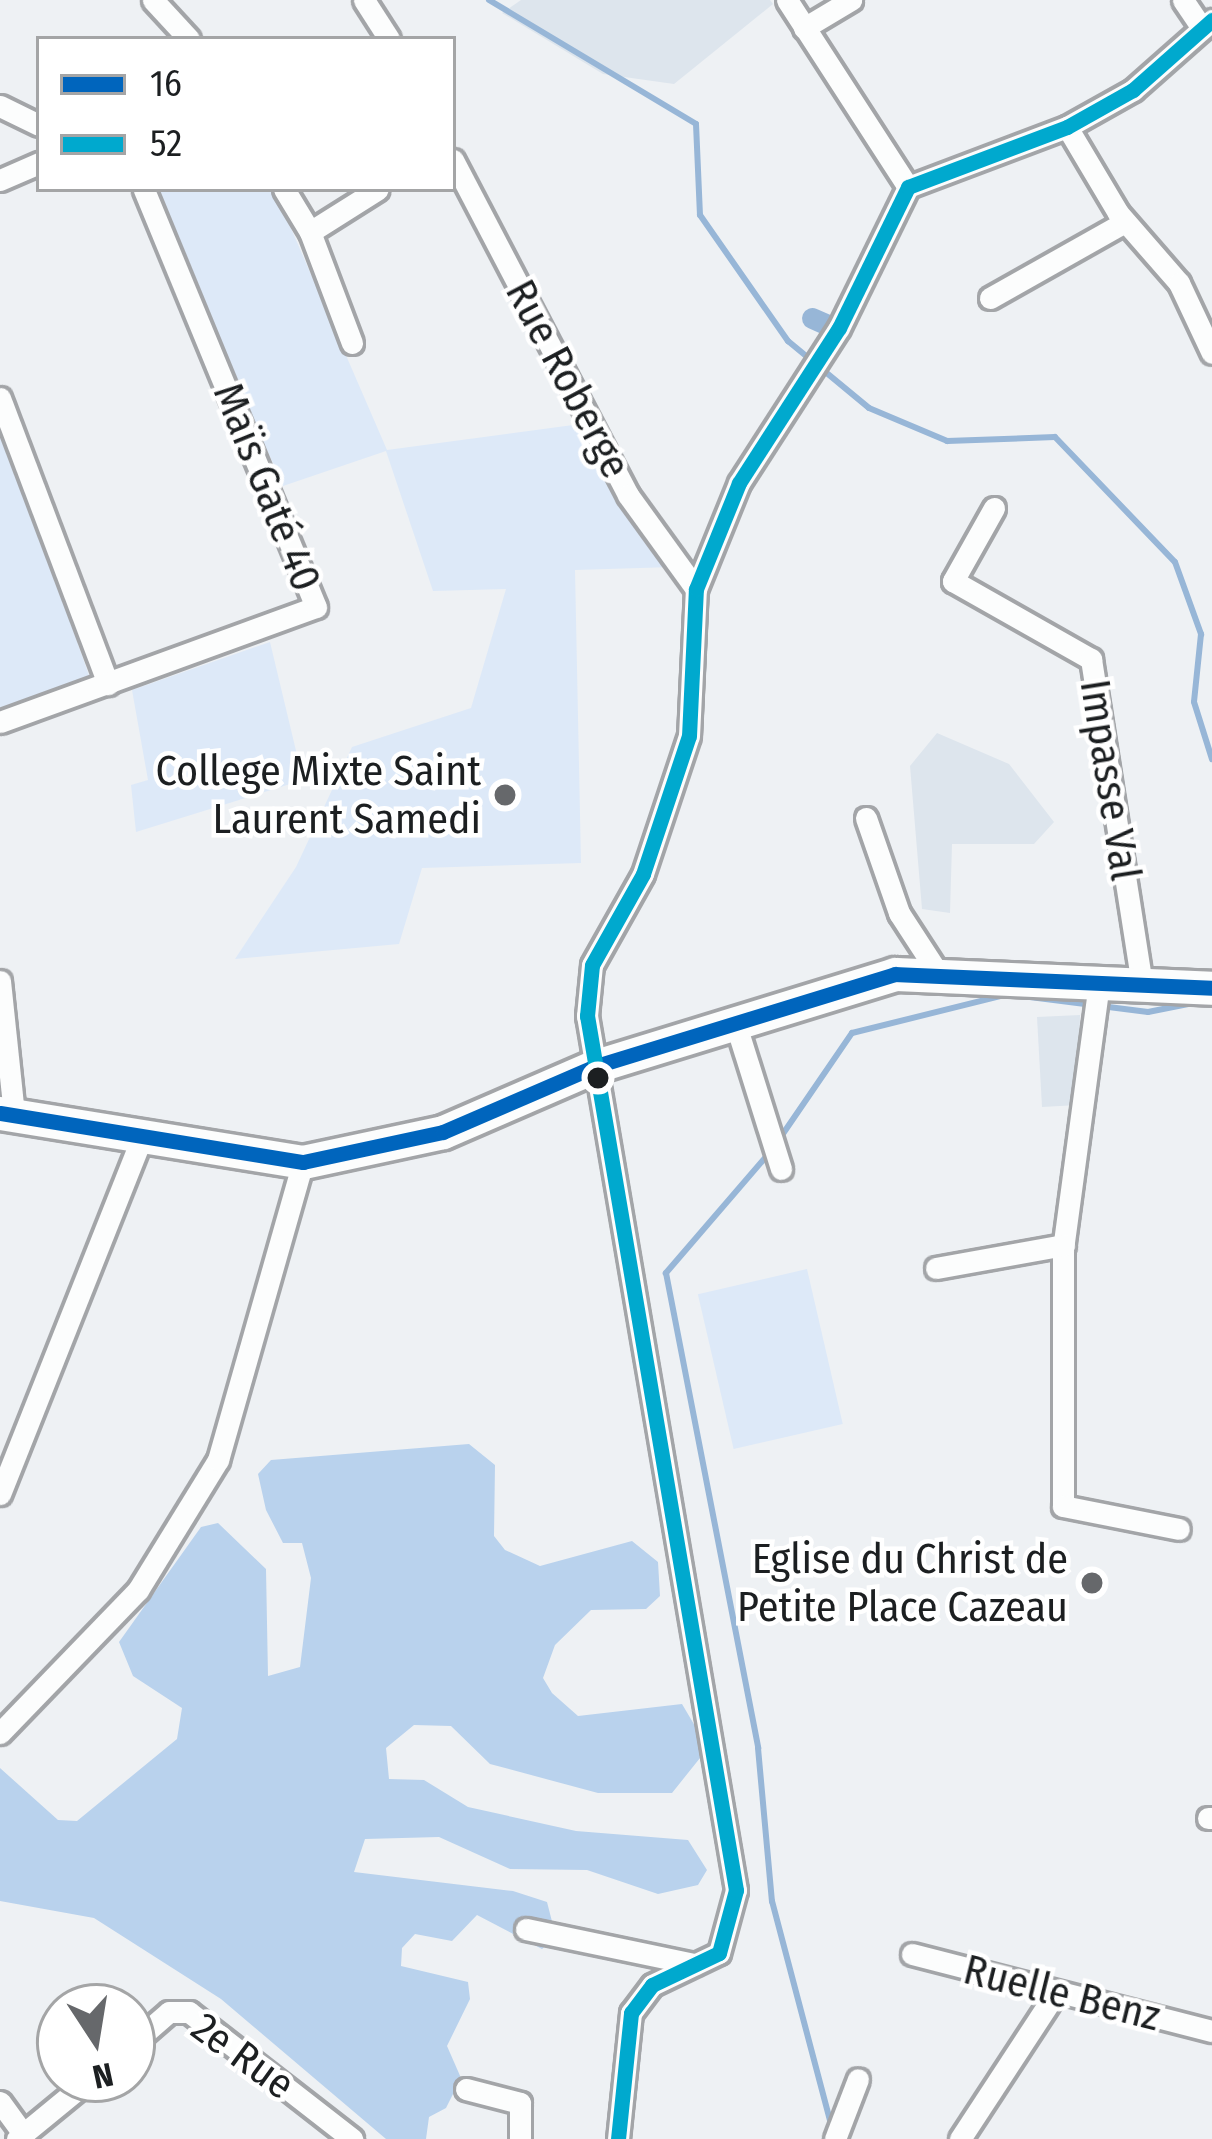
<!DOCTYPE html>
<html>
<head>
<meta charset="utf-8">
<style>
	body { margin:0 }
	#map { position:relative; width:1212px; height:2139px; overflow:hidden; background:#eef1f4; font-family:"Fira Sans Condensed",sans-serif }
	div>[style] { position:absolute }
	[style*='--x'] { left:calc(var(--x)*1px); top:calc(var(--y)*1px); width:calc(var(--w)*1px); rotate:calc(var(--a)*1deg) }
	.built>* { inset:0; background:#dde5ed }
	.green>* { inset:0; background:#dde9f8; transform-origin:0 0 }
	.forest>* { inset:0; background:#b9d2ed }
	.stream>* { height:6px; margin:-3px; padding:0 3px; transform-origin:3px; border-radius:3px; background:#97b6d7 }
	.canal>* { height:21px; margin:-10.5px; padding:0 10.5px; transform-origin:10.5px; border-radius:10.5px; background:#97b6d7 }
	.roads { filter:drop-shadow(3px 0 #a3a5a8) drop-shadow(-3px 0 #a3a5a8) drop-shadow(0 3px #a3a5a8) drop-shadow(0 -3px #a3a5a8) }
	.street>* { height:21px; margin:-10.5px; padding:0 10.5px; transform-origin:10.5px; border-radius:10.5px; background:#fcfdfd }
	.secondary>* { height:33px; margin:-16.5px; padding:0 16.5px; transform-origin:16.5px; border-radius:16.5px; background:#fcfdfd }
	.bus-1>* { height:15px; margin:-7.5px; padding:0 7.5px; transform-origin:7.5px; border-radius:7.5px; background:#0065bd }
	.bus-2>* { height:15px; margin:-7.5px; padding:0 7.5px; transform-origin:7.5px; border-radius:7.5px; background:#00a9ce }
	.dots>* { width:33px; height:33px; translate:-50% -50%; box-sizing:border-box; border:6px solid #fff; border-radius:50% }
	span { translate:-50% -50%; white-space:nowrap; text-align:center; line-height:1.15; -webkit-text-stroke:9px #fff; paint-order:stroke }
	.street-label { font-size:42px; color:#1c1f21 }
	.poi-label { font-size:42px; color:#1c1f21 }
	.right { translate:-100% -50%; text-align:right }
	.legend { position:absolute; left:36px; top:36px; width:420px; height:156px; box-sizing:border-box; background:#fff; border:3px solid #a4a5a6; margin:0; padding:15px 21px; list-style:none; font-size:36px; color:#1c1f21 }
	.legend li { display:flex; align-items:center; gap:24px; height:60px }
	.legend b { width:60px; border:3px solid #a4a5a6 }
	.north { position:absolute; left:36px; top:1983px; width:120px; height:120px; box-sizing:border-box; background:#fff; border:3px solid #a4a5a6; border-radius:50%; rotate:168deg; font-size:33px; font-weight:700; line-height:48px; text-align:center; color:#1c1f21 }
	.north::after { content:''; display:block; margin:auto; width:42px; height:54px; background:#66686b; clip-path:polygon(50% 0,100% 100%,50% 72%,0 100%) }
</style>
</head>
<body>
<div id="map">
	<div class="built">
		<div style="clip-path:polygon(521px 0,770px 0,773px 4px,674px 84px,603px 74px,502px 13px)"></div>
		<div style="clip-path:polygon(937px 733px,1009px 764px,1054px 822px,1034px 844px,952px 844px,950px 913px,922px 909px,910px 766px)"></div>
		<div style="clip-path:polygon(1080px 1015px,1078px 1105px,1042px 1107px,1037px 1017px)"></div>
	</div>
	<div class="green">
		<div style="clip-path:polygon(152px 189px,274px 189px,387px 450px,588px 423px,673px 567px,575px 570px,581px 863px,422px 868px,399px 944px,235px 959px,296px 867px,352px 747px,471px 708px,506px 589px,433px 591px,386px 451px,283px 486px)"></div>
		<div style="clip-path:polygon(0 423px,91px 681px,0 714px)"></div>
		<div style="clip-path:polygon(270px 642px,303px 780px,136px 832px,131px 785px,148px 780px,132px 690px)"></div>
		<div style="left:807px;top:1269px;width:159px;height:112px;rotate:77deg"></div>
	</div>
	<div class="forest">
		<div style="clip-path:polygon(469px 1444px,495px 1465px,494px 1536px,505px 1550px,540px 1566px,632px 1541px,658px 1562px,660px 1596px,646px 1609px,591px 1610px,555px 1645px,543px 1678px,552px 1693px,578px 1716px,682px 1704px,708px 1748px,672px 1793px,598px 1793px,490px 1764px,451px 1726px,414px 1725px,386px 1748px,389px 1779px,424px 1780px,468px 1807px,576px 1831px,688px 1840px,707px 1870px,698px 1885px,658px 1894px,587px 1870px,510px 1869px,439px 1837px,365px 1839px,354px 1872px,513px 1891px,547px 1902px,556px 1937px,542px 1949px,477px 1915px,452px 1941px,415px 1934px,402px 1948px,401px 1966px,468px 1982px,470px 1999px,447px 2046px,461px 2078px,446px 2108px,429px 2117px,426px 2139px,386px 2139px,221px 1999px,94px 1918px,0 1901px,0 1768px,58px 1820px,77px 1821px,177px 1739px,182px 1708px,133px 1676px,119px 1642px,201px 1527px,218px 1523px,266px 1569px,268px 1676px,300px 1667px,311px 1578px,302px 1543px,283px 1543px,266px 1510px,258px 1474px,271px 1460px)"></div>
	</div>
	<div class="stream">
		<div style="--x:489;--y:0;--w:241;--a:30.9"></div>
		<div style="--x:696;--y:124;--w:91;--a:87.5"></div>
		<div style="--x:700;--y:215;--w:154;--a:55.1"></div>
		<div style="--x:788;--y:341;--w:105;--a:39.6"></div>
		<div style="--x:869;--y:408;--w:85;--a:22.9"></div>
		<div style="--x:947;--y:441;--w:108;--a:-2.1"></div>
		<div style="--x:1055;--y:437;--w:173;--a:46.2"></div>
		<div style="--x:1175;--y:562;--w:77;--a:70.1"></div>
		<div style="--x:1201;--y:634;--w:68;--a:95.9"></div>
		<div style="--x:1194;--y:702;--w:60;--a:72.5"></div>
		<div style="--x:1022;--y:996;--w:127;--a:7.2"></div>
		<div style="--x:1148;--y:1012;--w:46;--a:-11.3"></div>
		<div style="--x:778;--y:1141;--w:131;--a:-55.6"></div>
		<div style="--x:852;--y:1033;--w:162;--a:-14"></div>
		<div style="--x:770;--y:1152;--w:160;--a:130.7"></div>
		<div style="--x:666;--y:1273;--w:484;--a:79"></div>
		<div style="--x:758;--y:1748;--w:154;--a:84.8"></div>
		<div style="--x:772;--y:1901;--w:231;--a:75.2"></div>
	</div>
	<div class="canal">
		<div style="--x:812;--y:318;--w:22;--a:24"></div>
	</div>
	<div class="roads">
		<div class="street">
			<div style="--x:153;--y:0;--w:53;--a:47.3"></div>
			<div style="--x:364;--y:0;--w:46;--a:57.3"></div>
			<div style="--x:787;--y:0;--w:223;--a:57.1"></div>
			<div style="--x:1183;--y:0;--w:34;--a:56"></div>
			<div style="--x:804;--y:28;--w:55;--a:-30.8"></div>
			<div style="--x:0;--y:106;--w:43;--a:26"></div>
			<div style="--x:1067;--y:127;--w:100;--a:59.3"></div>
			<div style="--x:1118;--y:213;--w:93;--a:48.9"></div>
			<div style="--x:1179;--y:283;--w:77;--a:64.8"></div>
			<div style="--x:453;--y:160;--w:378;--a:62.4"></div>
			<div style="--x:628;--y:495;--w:116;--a:54.1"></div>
			<div style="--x:0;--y:180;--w:43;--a:-23.6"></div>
			<div style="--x:284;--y:189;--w:50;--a:58.8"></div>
			<div style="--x:990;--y:298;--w:155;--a:-29.4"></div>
			<div style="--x:352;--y:343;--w:119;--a:-110.7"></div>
			<div style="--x:310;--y:232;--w:80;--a:-32.3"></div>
			<div style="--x:0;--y:398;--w:306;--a:69.3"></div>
			<div style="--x:994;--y:508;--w:84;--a:119.3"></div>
			<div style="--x:953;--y:581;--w:159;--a:29.5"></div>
			<div style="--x:1091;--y:659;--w:331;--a:81.1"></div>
			<div style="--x:0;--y:722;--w:336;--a:-20"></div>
			<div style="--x:316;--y:607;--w:452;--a:-112.4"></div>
			<div style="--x:866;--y:818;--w:101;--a:70.8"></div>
			<div style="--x:899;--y:913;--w:68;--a:57"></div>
			<div style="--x:0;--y:981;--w:135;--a:84"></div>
			<div style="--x:1099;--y:983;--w:270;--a:97.7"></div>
			<div style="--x:1063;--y:1251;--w:255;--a:90"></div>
			<div style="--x:1063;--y:1506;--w:118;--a:11.2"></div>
			<div style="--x:735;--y:1022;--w:154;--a:72.6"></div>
			<div style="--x:936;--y:1268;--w:130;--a:-10.2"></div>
			<div style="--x:0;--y:1494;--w:387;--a:-68.3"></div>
			<div style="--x:0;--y:1733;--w:199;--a:-46"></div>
			<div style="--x:138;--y:1590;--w:153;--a:-58.4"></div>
			<div style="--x:218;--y:1460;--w:310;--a:-74.1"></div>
			<div style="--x:1208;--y:1818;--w:4;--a:0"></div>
			<div style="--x:526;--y:1929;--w:172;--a:11.8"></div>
			<div style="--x:912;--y:1954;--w:310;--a:14.4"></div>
			<div style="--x:132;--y:2044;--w:49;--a:-40.9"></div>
			<div style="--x:169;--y:2012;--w:20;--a:0"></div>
			<div style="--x:189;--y:2012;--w:207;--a:37.9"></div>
			<div style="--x:466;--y:2089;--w:56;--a:14.5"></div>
			<div style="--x:520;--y:2103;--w:36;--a:90"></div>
			<div style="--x:0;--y:2102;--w:41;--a:54"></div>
			<div style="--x:17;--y:2139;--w:94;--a:-39.4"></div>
			<div style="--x:618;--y:2139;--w:127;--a:-84.1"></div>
			<div style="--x:631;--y:2013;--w:35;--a:-53"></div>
			<div style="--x:652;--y:1985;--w:74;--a:-25.5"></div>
			<div style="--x:719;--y:1953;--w:65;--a:-74.9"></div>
			<div style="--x:736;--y:1890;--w:887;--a:-99.67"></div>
			<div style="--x:587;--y:1016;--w:51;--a:-84.4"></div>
			<div style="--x:592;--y:965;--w:104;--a:-60.7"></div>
			<div style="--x:643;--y:874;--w:145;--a:-71.6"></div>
			<div style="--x:689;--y:736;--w:147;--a:-87.3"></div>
			<div style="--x:696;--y:589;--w:114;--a:-67.9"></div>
			<div style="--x:739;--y:483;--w:184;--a:-57.2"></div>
			<div style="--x:839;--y:328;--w:157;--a:-63.9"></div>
			<div style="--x:908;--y:187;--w:170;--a:-20.7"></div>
			<div style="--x:1067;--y:127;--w:76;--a:-29.3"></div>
			<div style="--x:1133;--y:90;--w:106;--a:-41.5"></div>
			<div style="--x:835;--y:2139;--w:64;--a:-69"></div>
			<div style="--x:960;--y:2139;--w:173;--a:-56.8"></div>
		</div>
		<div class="secondary">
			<div style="--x:0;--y:1113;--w:307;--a:9.2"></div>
			<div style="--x:303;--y:1162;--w:143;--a:-12.1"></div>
			<div style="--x:443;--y:1132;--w:163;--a:-23.4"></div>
			<div style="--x:593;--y:1067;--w:316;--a:-17.1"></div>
			<div style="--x:895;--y:974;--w:317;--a:2.5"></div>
		</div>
	</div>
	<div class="bus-1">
		<div style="--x:0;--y:1113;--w:307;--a:9.2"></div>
		<div style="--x:303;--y:1162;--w:143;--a:-12.1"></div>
		<div style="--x:443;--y:1132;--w:163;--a:-23.4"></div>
		<div style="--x:593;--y:1067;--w:316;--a:-17.1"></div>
		<div style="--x:895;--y:974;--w:317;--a:2.5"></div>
	</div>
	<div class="bus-2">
		<div style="--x:618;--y:2139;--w:127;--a:-84.1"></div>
		<div style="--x:631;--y:2013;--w:35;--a:-53"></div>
		<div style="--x:652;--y:1985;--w:74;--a:-25.5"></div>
		<div style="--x:719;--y:1953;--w:65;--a:-74.9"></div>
		<div style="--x:736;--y:1890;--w:887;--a:-99.67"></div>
		<div style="--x:587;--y:1016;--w:51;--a:-84.4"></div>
		<div style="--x:592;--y:965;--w:104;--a:-60.7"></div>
		<div style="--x:643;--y:874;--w:145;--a:-71.6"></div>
		<div style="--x:689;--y:736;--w:147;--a:-87.3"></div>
		<div style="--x:696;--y:589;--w:114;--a:-67.9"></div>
		<div style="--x:739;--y:483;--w:184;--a:-57.2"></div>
		<div style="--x:839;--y:328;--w:157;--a:-63.9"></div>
		<div style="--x:908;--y:187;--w:170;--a:-20.7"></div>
		<div style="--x:1067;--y:127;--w:76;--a:-29.3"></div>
		<div style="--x:1133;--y:90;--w:106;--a:-41.5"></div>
	</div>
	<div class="dots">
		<div style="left:505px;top:795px;background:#66686b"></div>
		<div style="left:598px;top:1078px;background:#1c1f21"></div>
		<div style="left:1092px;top:1583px;background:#66686b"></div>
	</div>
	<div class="street-label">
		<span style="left:568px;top:379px;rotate:62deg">Rue Roberge</span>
		<span style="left:267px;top:487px;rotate:68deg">Maïs Gaté 40</span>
		<span style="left:1110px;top:780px;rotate:81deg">Impasse Val</span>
		<span style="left:1062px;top:1993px;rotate:14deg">Ruelle Benz</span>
		<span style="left:243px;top:2056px;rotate:36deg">2e Rue</span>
	</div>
	<div class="poi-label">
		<span class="right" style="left:481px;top:795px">College Mixte Saint<br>Laurent Samedi</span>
		<span class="right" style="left:1068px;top:1583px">Eglise du Christ de<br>Petite Place Cazeau</span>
	</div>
	<ul class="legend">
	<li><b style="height:15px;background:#0065bd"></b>16</li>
	<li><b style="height:15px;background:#00a9ce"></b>52</li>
	</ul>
	<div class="north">N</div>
</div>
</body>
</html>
